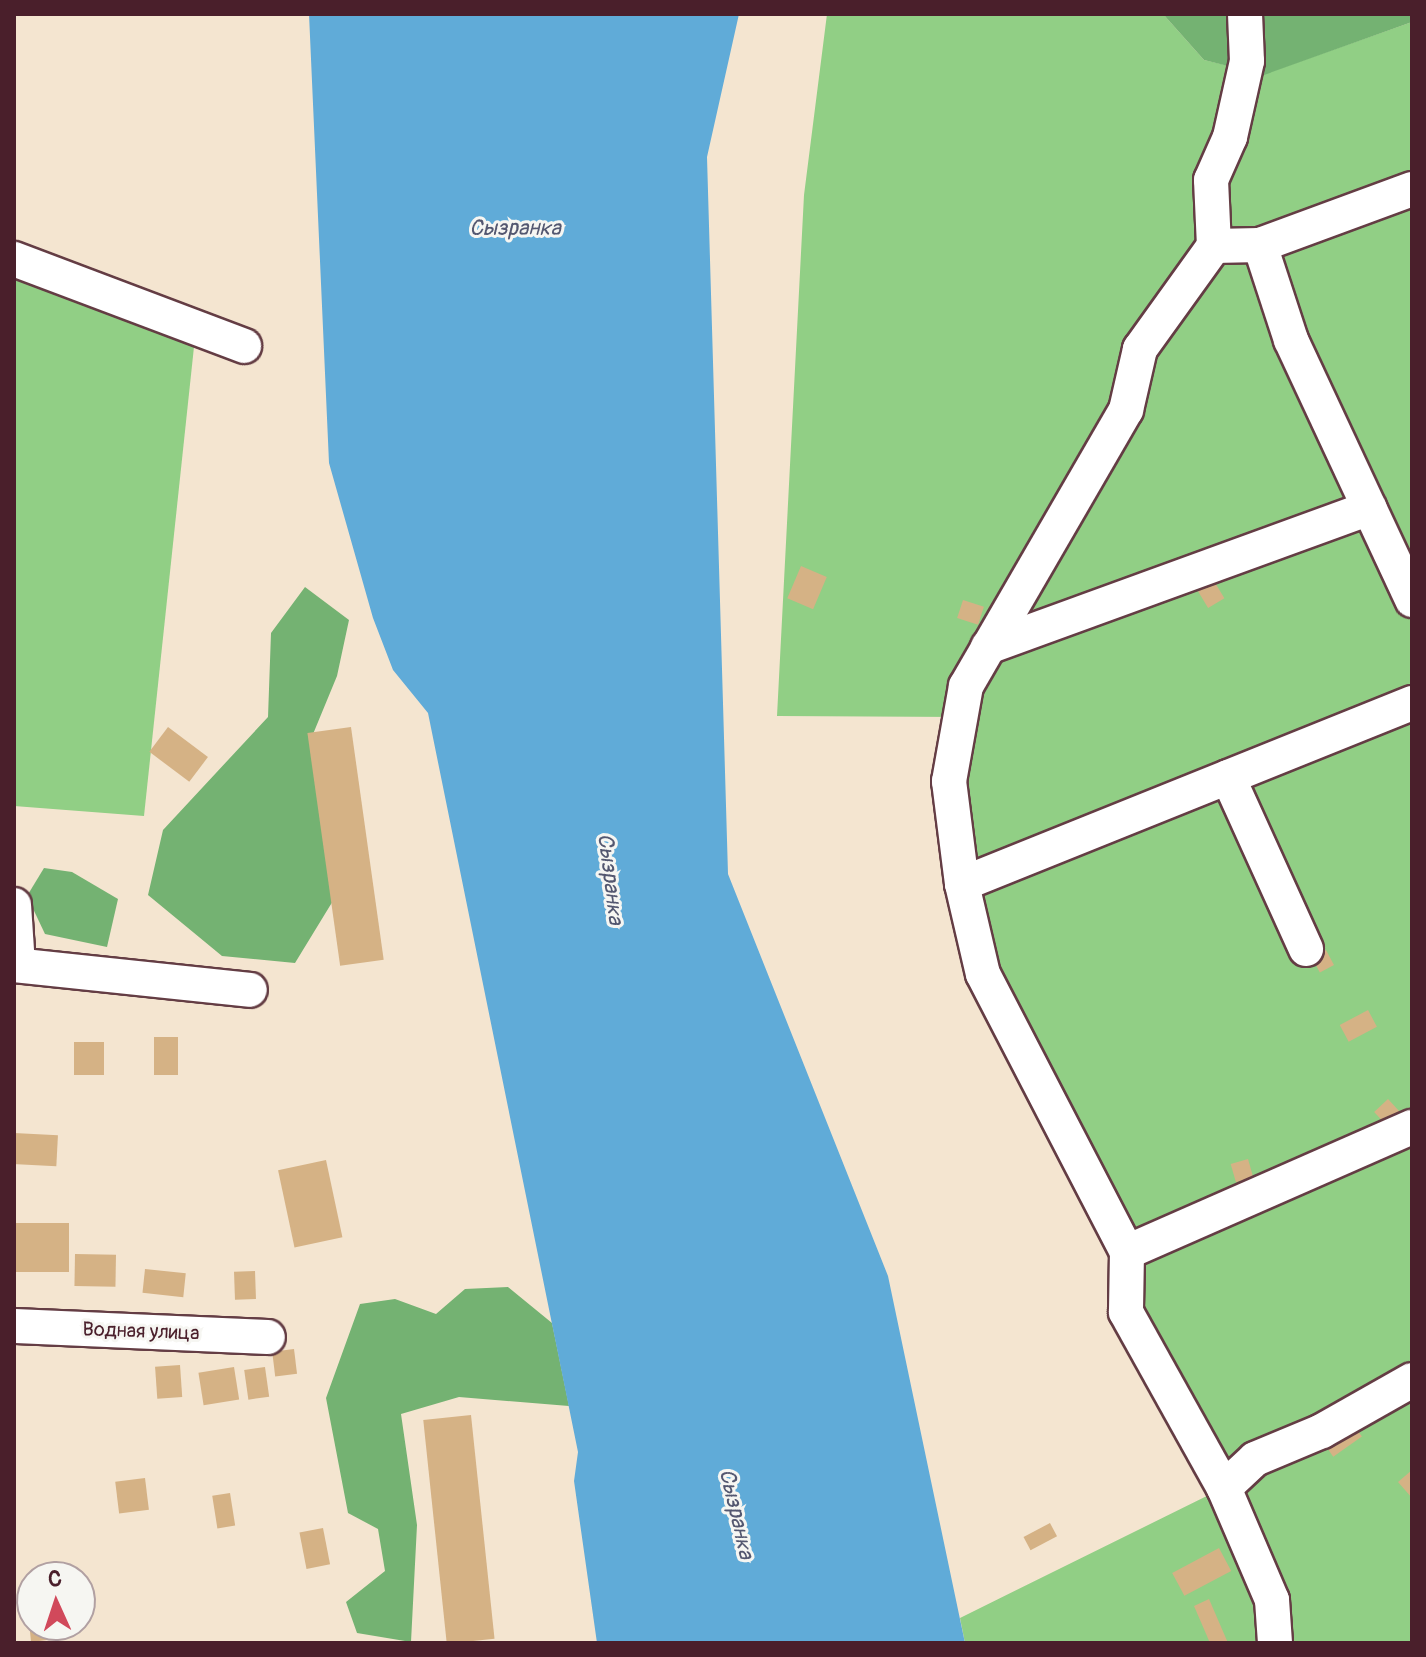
<!DOCTYPE html>
<html>
<head>
<meta charset="utf-8">
<style>
	body { margin:0 }
	#map { position:relative; width:1426px; height:1657px; overflow:hidden; background:#f4e5d0; font-family:Pangolin,sans-serif }
	div>[style] { position:absolute }
	[style*='--x'] { left:calc(var(--x)*1px); top:calc(var(--y)*1px); width:calc(var(--w)*1px); rotate:calc(var(--a)*1deg) }
	.green>* { inset:0; background:#91cf85 }
	.forest>* { inset:0; background:#74b272 }
	.water>* { inset:0; background:#60abd8 }
	.building>* { inset:0; background:#d5b285; transform-origin:0 0 }
	.roads { filter:drop-shadow(2px 0 #643d44) drop-shadow(-2px 0 #643d44) drop-shadow(0 2px #643d44) drop-shadow(0 -2px #643d44) }
	.minor>* { height:34px; margin:-17px; padding:0 17px; transform-origin:17px; border-radius:17px; background:#fff }
	span { translate:-50% -50%; white-space:nowrap; text-align:center; line-height:1.15; -webkit-text-stroke:6px #f6f6f2; paint-order:stroke }
	.street-label { font-size:20px; color:#4a1f2b }
	.water-label { font-size:22px; color:#535770; font-style:italic }
	.frame { position:absolute; inset:0; border:16px solid #4a1f2b; pointer-events:none }
	.north { position:absolute; left:16px; top:1561px; width:80px; height:80px; box-sizing:border-box; background:#f6f6f2; border:2px solid #b1a0a2; border-radius:50%; rotate:357deg; font-size:22px; font-weight:700; line-height:32px; text-align:center; color:#4a1f2b }
	.north::after { content:''; display:block; margin:auto; width:28px; height:36px; background:#d1495b; clip-path:polygon(50% 0,100% 100%,50% 72%,0 100%) }
</style>
</head>
<body>
<div id="map">
	<div class="green">
		<div style="clip-path:polygon(827px 14px,1163px 14px,1204px 60px,1264px 74px,1412px 22px,1412px 1643px,965px 1643px,960px 1618px,1223px 1488px,1126px 1312px,1127px 1252px,983px 974px,960px 717px,777px 716px,804px 195px)"></div>
		<div style="clip-path:polygon(14px 259px,196px 328px,144px 816px,14px 806px)"></div>
	</div>
	<div class="forest">
		<div style="clip-path:polygon(1163px 14px,1412px 14px,1412px 22px,1264px 75px,1204px 60px)"></div>
		<div style="clip-path:polygon(305px 587px,349px 620px,337px 676px,311px 739px,339px 891px,295px 963px,222px 956px,148px 895px,163px 830px,268px 717px,271px 633px)"></div>
		<div style="clip-path:polygon(44px 868px,72px 872px,118px 899px,107px 947px,45px 934px,27px 896px)"></div>
		<div style="clip-path:polygon(508px 1287px,552px 1323px,569px 1406px,459px 1397px,401px 1414px,417px 1525px,411px 1642px,357px 1633px,346px 1602px,385px 1571px,378px 1529px,348px 1513px,326px 1398px,360px 1304px,395px 1299px,436px 1314px,465px 1289px)"></div>
	</div>
	<div class="water">
		<div style="clip-path:polygon(309px 14px,739px 14px,707px 157px,728px 874px,888px 1276px,965px 1643px,597px 1643px,574px 1481px,578px 1452px,428px 713px,393px 670px,373px 618px,329px 463px)"></div>
	</div>
	<div class="building">
		<div style="left:801px;top:566px;width:28px;height:35px;rotate:23deg"></div>
		<div style="left:1211px;top:576px;width:26px;height:19px;rotate:59deg"></div>
		<div style="left:963px;top:600px;width:22px;height:19px;rotate:18deg"></div>
		<div style="left:168px;top:727px;width:50px;height:31px;rotate:37deg"></div>
		<div style="left:351px;top:727px;width:235px;height:44px;rotate:82deg"></div>
		<div style="left:1326px;top:950px;width:17px;height:16px;rotate:62deg"></div>
		<div style="left:1368px;top:1010px;width:19px;height:32px;rotate:62deg"></div>
		<div style="left:154px;top:1037px;width:24px;height:38px"></div>
		<div style="left:74px;top:1042px;width:30px;height:33px"></div>
		<div style="left:1388px;top:1099px;width:19px;height:19px;rotate:47deg"></div>
		<div style="left:14px;top:1133px;width:44px;height:31px;rotate:3deg"></div>
		<div style="left:1248px;top:1159px;width:19px;height:18px;rotate:74deg"></div>
		<div style="left:326px;top:1160px;width:79px;height:49px;rotate:78deg"></div>
		<div style="left:14px;top:1223px;width:55px;height:49px"></div>
		<div style="left:75px;top:1254px;width:41px;height:32px;rotate:1deg"></div>
		<div style="left:145px;top:1269px;width:41px;height:24px;rotate:6deg"></div>
		<div style="left:255px;top:1271px;width:28px;height:21px;rotate:88deg"></div>
		<div style="left:294px;top:1349px;width:25px;height:22px;rotate:83deg"></div>
		<div style="left:180px;top:1365px;width:32px;height:25px;rotate:86deg"></div>
		<div style="left:234px;top:1367px;width:33px;height:36px;rotate:81deg"></div>
		<div style="left:265px;top:1367px;width:30px;height:21px;rotate:82deg"></div>
		<div style="left:471px;top:1415px;width:225px;height:48px;rotate:84deg"></div>
		<div style="left:1351px;top:1421px;width:19px;height:35px;rotate:55deg"></div>
		<div style="clip-path:polygon(1412px 1470px,1412px 1498px,1398px 1482px)"></div>
		<div style="left:145px;top:1478px;width:32px;height:30px;rotate:83deg"></div>
		<div style="left:230px;top:1493px;width:33px;height:18px;rotate:81deg"></div>
		<div style="left:1050px;top:1523px;width:15px;height:30px;rotate:62deg"></div>
		<div style="left:323px;top:1528px;width:37px;height:24px;rotate:79deg"></div>
		<div style="left:1219px;top:1548px;width:26px;height:53px;rotate:62deg"></div>
		<div style="clip-path:polygon(1209px 1599px,1228px 1643px,1210px 1643px,1194px 1606px)"></div>
		<div style="clip-path:polygon(29px 1621px,32px 1625px,53px 1625px,55px 1639px,31px 1642px)"></div>
	</div>
	<div class="roads">
		<div class="minor">
			<div style="--x:1245;--y:14;--w:47;--a:87.6"></div>
			<div style="--x:1247;--y:61;--w:78;--a:102.6"></div>
			<div style="--x:1230;--y:137;--w:47;--a:113.8"></div>
			<div style="--x:1211;--y:180;--w:66;--a:87.4"></div>
			<div style="--x:1214;--y:246;--w:127;--a:125.7"></div>
			<div style="--x:1140;--y:349;--w:63;--a:102.9"></div>
			<div style="--x:1126;--y:410;--w:319;--a:120.1"></div>
			<div style="--x:966;--y:686;--w:97;--a:100.1"></div>
			<div style="--x:949;--y:781;--w:104;--a:82.8"></div>
			<div style="--x:962;--y:884;--w:92;--a:76.9"></div>
			<div style="--x:983;--y:974;--w:313;--a:62.6"></div>
			<div style="--x:1127;--y:1252;--w:60;--a:91"></div>
			<div style="--x:1126;--y:1312;--w:201;--a:60.9"></div>
			<div style="--x:1224;--y:1488;--w:122;--a:66.8"></div>
			<div style="--x:1272;--y:1600;--w:43;--a:86"></div>
			<div style="--x:1260;--y:245;--w:162;--a:-20.2"></div>
			<div style="--x:1214;--y:246;--w:46;--a:-1.2"></div>
			<div style="--x:1260;--y:245;--w:100;--a:71.9"></div>
			<div style="--x:1291;--y:340;--w:287;--a:65"></div>
			<div style="--x:14;--y:259;--w:246;--a:20.7"></div>
			<div style="--x:988;--y:647;--w:406;--a:-20"></div>
			<div style="--x:1228;--y:777;--w:189;--a:65.6"></div>
			<div style="--x:962;--y:884;--w:485;--a:-21.9"></div>
			<div style="--x:14;--y:905;--w:60;--a:86.2"></div>
			<div style="--x:14;--y:965;--w:237;--a:6"></div>
			<div style="--x:1127;--y:1252;--w:311;--a:-23.7"></div>
			<div style="--x:14;--y:1326;--w:254;--a:2.5"></div>
			<div style="--x:1224;--y:1488;--w:42;--a:-43.1"></div>
			<div style="--x:1255;--y:1459;--w:73;--a:-22.7"></div>
			<div style="--x:1322;--y:1431;--w:103;--a:-29.5"></div>
		</div>
	</div>
	<div class="street-label">
		<span style="left:141px;top:1331px;rotate:2deg">Водная улица</span>
	</div>
	<div class="water-label">
		<span style="left:515px;top:229px">Сызранка</span>
		<span style="left:610px;top:879px;rotate:83deg">Сызранка</span>
		<span style="left:736px;top:1514px;rotate:77deg">Сызранка</span>
	</div>
	<div class="frame"></div>
	<div class="north">С</div>
</div>
</body>
</html>
